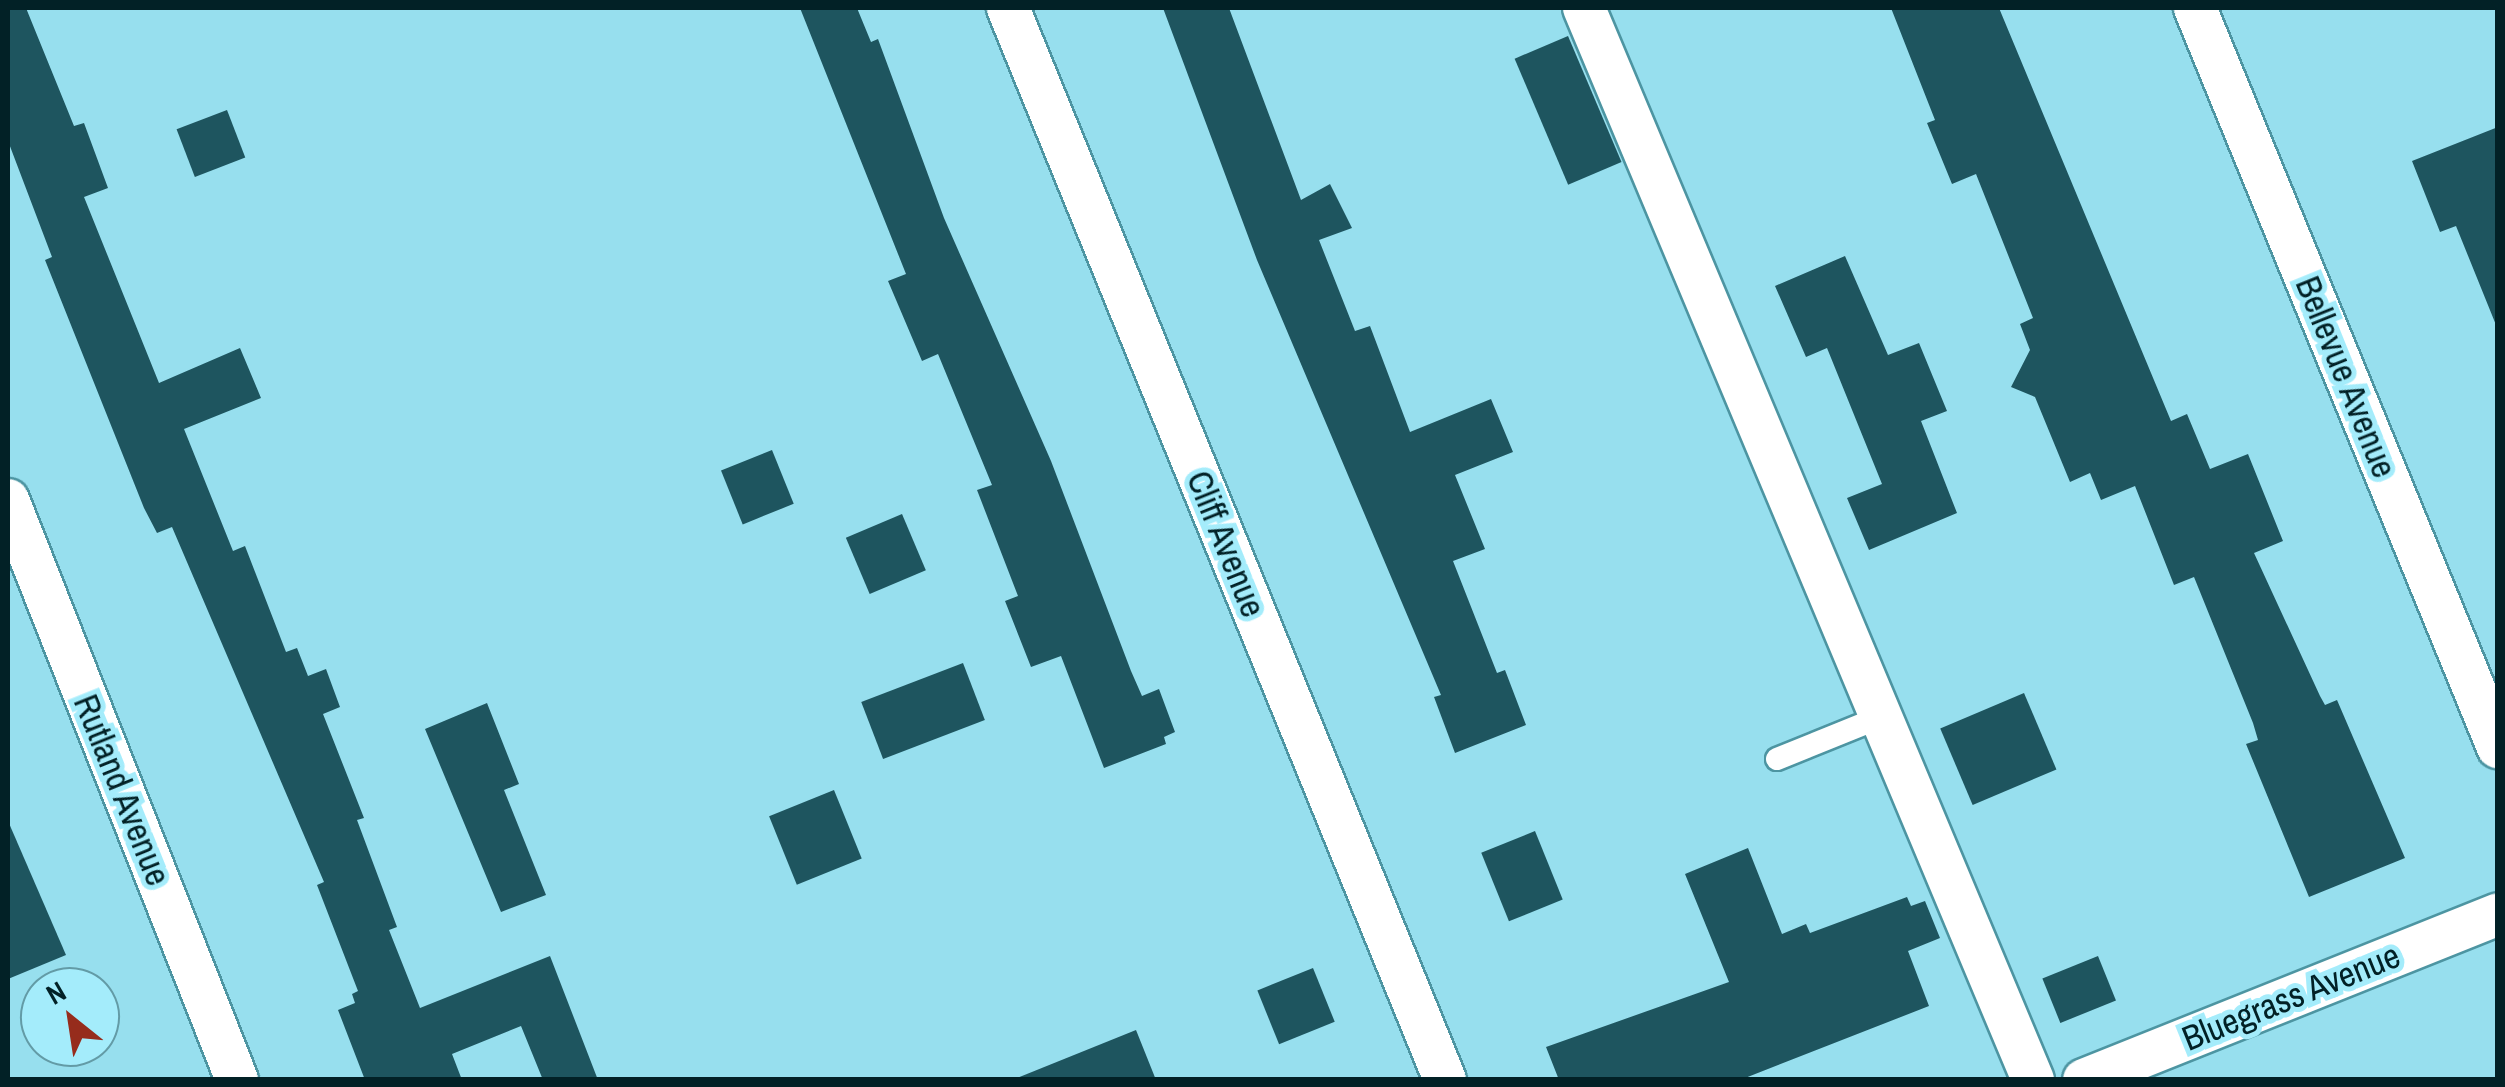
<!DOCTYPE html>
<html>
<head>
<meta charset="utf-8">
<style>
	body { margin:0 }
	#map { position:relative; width:2505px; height:1087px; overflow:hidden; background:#97dfee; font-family:"Archivo Narrow",sans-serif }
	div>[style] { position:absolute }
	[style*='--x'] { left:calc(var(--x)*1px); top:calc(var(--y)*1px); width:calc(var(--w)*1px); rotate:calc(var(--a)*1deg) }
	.building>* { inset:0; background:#1e555f; transform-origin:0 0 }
	.roads { filter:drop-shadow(2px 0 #4d95a2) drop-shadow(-2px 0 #4d95a2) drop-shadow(0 2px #4d95a2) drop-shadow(0 -2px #4d95a2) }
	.service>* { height:22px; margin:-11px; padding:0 11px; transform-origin:11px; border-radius:11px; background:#fff }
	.minor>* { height:42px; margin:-21px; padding:0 21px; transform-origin:21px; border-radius:21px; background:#fff }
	span { translate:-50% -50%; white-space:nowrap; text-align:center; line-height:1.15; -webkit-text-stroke:10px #a4ecfb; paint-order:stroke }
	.street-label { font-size:35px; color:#022126 }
	.frame { position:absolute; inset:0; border:10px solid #022126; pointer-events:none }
	.north { position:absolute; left:20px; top:967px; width:100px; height:100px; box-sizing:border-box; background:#a4ecfb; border:2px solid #639ba6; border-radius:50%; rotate:330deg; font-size:28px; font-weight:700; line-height:40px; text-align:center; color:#022126 }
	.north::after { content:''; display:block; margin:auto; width:35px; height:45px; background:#962c1c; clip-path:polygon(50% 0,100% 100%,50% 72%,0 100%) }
</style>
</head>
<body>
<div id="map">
	<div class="building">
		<div style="clip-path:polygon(8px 8px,26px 8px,74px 126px,84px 123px,108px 188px,84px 197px,159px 383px,240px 348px,261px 398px,184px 429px,233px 551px,245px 546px,286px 652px,297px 648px,308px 676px,326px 669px,340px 707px,323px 714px,364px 818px,357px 820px,397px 927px,389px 930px,420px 1008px,550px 956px,598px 1080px,543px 1080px,521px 1026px,452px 1054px,462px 1080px,365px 1080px,338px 1010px,355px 1003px,352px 994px,358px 991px,317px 885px,324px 882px,172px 527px,157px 533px,144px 508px,45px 260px,52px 257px,8px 141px)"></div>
		<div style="clip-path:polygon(800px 8px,857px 8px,871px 42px,878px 39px,944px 218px,1051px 461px,1131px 671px,1142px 696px,1159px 689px,1175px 732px,1164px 737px,1166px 744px,1104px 768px,1061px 656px,1031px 667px,1005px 601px,1018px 596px,977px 490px,992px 485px,938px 354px,922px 361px,888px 281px,906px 274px)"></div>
		<div style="clip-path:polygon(1163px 8px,1229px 8px,1301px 200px,1330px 184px,1352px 228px,1319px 240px,1355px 331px,1370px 326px,1410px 432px,1491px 399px,1513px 452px,1455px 475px,1485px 549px,1453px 561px,1497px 673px,1505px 670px,1526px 725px,1455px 753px,1434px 697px,1441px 695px,1257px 260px)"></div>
		<div style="clip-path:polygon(1891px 8px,1999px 8px,2171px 421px,2187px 414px,2210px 469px,2248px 454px,2283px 541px,2254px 553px,2320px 696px,2325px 705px,2337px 700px,2405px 858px,2309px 897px,2246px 744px,2258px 740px,2253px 723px,2194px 577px,2174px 585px,2135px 486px,2101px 500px,2090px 473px,2070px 482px,2035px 397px,2011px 387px,2030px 350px,2020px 324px,2033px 318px,1976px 174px,1952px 184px,1927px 123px,1935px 120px)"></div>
		<div style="left:1568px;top:36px;width:137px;height:58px;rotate:67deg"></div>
		<div style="left:227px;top:110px;width:51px;height:54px;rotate:69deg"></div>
		<div style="clip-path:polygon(2498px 127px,2498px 324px,2496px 325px,2456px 226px,2440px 232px,2412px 161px)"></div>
		<div style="clip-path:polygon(1845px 256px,1888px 355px,1919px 343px,1947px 411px,1921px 421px,1957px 513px,1869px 550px,1847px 498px,1882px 484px,1827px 348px,1806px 357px,1775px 286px)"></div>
		<div style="left:772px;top:450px;width:58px;height:55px;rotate:68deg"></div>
		<div style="left:902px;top:514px;width:61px;height:61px;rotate:67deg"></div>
		<div style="left:963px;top:663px;width:61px;height:109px;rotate:69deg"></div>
		<div style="left:2024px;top:693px;width:83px;height:91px;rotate:67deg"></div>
		<div style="clip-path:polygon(487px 703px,519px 784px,504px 790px,546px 895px,501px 912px,425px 729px)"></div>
		<div style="left:834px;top:790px;width:74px;height:70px;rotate:68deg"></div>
		<div style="clip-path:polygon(8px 821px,66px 955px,8px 979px)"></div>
		<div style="left:1535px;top:831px;width:74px;height:58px;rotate:68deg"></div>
		<div style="clip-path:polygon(1748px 848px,1782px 934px,1806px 924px,1810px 933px,1907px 897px,1911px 906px,1925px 901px,1940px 938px,1908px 951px,1929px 1006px,1740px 1080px,1559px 1080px,1546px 1047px,1729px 982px,1685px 874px)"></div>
		<div style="left:2098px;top:956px;width:48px;height:60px;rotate:68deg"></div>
		<div style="left:1313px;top:968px;width:58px;height:60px;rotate:68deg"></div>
		<div style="clip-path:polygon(1136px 1030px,1156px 1080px,1017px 1080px,1017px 1078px)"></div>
	</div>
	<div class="roads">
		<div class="service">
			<div style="--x:1777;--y:759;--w:112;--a:-22"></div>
		</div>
		<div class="minor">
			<div style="--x:1008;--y:8;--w:1158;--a:67.82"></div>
			<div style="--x:1584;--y:8;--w:1162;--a:67.27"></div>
			<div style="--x:2195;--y:8;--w:799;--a:67.71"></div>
			<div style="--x:8;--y:500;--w:624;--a:68.45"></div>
			<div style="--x:2084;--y:1080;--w:446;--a:-21.8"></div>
		</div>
	</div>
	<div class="street-label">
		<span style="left:2346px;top:377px;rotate:68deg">Bellevue Avenue</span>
		<span style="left:1226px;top:544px;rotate:68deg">Cliff Avenue</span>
		<span style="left:122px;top:790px;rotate:68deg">Rutland Avenue</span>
		<span style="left:2291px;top:997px;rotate:-22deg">Bluegrass Avenue</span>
	</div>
	<div class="frame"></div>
	<div class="north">N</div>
</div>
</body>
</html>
